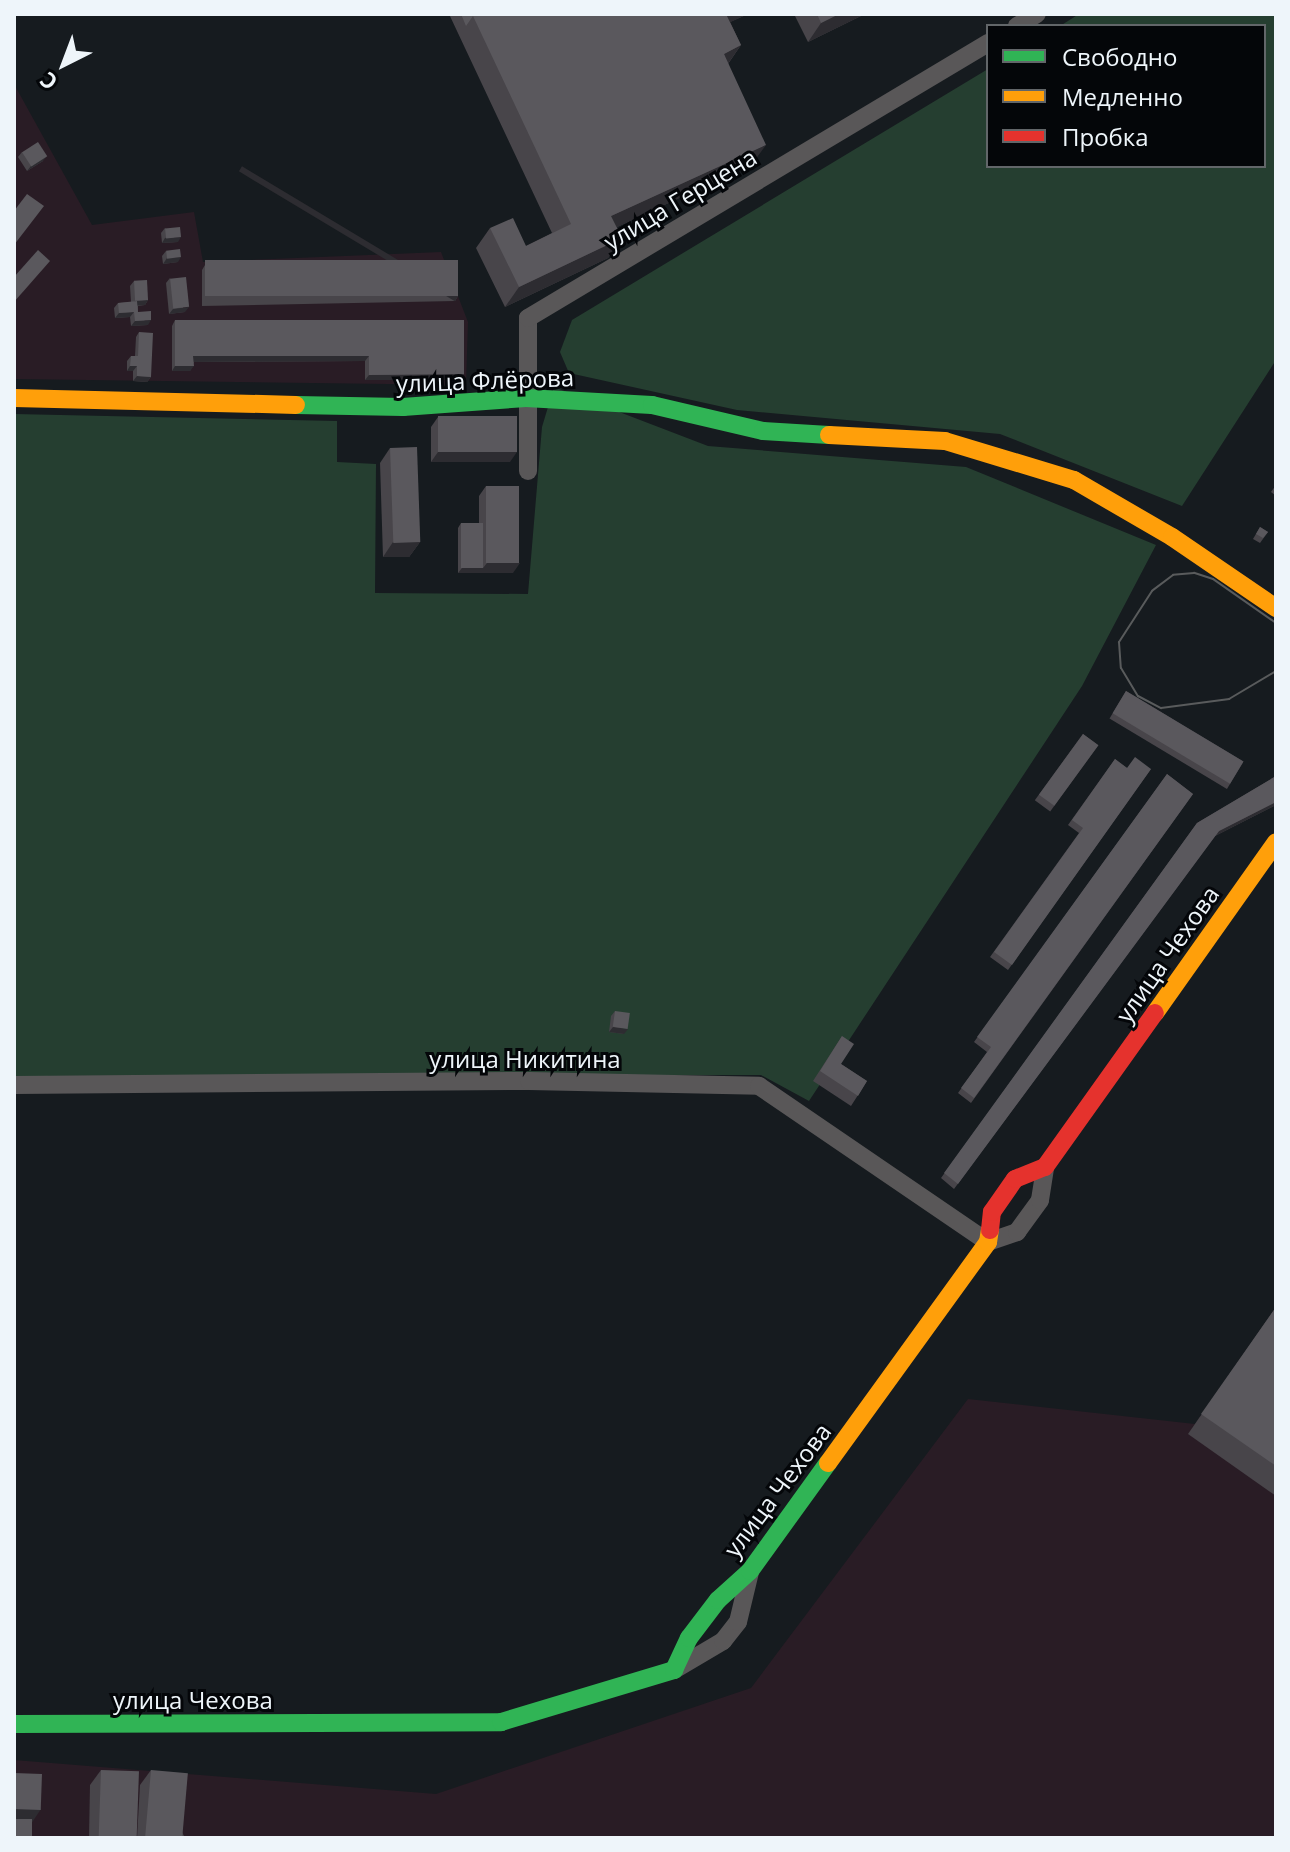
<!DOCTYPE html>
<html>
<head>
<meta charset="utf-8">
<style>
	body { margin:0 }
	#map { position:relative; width:1290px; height:1852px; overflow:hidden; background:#161b1f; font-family:"Open Sans",sans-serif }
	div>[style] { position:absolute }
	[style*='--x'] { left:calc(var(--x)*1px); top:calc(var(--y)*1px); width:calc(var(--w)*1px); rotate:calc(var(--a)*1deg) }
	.industrial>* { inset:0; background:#291c25 }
	.green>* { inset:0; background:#253e30 }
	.street>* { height:18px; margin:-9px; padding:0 9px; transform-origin:9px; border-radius:9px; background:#595758 }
	.fast>* { height:18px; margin:-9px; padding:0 9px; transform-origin:9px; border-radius:9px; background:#30b455 }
	.slow>* { height:18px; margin:-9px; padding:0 9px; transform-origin:9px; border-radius:9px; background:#ff9f0a }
	.jam>* { height:18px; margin:-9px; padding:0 9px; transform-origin:9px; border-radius:9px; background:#e5322d }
	.tram>* { height:2px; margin:-1px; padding:0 1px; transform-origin:1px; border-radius:1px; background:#595b5c }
	.wall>* { inset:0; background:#48454a; transform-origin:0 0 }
	.shaded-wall>* { inset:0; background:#2d2c31; transform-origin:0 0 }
	.building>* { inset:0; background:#5a585d; transform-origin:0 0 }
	span { translate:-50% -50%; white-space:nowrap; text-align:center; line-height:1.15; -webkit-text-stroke:6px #040609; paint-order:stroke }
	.street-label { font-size:24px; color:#eef5fa }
	.frame { position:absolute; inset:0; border:16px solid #eef5fa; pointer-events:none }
	.legend { position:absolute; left:986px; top:24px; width:280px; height:144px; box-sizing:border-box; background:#040609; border:2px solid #626669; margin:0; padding:10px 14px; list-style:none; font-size:24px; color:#eef5fa }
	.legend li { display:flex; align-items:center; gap:16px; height:40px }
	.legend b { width:40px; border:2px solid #626669 }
	.north { position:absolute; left:24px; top:24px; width:80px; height:80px; -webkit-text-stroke:6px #040609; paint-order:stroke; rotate:222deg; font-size:22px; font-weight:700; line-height:32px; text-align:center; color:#eef5fa }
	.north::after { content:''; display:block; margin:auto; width:28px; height:36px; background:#eef5fa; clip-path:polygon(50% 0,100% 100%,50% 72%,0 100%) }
</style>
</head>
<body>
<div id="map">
	<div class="industrial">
		<div style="clip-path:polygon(14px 84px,92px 225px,194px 212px,203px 262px,441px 252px,468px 322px,466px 385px,14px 379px)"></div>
		<div style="clip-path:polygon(1276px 1310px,1276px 1838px,14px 1838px,14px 1760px,436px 1794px,751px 1688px,968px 1399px,1195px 1424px)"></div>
	</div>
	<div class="green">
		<div style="clip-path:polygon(1079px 14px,1276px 14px,1276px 360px,1182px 506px,1000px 434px,737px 410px,569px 373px,560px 352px,572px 320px,988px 69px,988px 166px,1264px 166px,1264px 26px,1060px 26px)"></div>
		<div style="clip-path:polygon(554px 387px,708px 446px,966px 467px,1156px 545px,1082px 686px,809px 1101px,761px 1075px,14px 1076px,14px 414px,337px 421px,337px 462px,376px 464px,375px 593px,528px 594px,542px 427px)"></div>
	</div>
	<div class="street">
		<div style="--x:1017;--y:26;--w:23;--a:-31"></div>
		<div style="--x:528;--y:471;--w:153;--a:-90"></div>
		<div style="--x:528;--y:318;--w:536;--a:-30.87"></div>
		<div style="--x:14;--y:1085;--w:515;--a:-0.45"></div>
		<div style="--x:529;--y:1081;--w:230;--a:1.2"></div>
		<div style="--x:759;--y:1086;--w:277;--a:34.3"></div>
		<div style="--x:988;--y:1242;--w:31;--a:-19"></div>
		<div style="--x:1017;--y:1232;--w:39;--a:-54"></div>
		<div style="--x:1040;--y:1200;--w:33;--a:-81"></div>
		<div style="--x:674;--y:1670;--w:57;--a:-30.6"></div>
		<div style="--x:723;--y:1641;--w:24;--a:-52"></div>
		<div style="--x:738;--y:1622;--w:51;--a:-76.5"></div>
	</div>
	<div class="fast">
		<div style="--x:296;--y:405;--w:107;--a:1.1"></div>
		<div style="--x:403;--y:407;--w:123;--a:-4.2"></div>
		<div style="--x:526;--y:398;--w:126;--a:3.2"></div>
		<div style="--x:652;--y:405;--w:114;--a:13.2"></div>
		<div style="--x:763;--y:431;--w:66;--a:3.5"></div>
		<div style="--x:14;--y:1724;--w:487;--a:-0.2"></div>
		<div style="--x:501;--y:1722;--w:181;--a:-16.7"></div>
		<div style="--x:674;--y:1670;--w:35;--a:-65"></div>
		<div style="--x:689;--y:1638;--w:48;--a:-52.7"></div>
		<div style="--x:718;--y:1600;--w:43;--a:-42.2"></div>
		<div style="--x:750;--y:1571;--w:133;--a:-54.2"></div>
	</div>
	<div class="slow">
		<div style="--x:14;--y:398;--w:282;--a:1.4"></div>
		<div style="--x:829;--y:435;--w:116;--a:3"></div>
		<div style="--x:945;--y:441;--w:135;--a:16.8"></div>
		<div style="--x:1074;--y:480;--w:113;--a:30.2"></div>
		<div style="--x:1172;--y:537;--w:126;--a:34.3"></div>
		<div style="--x:1155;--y:1013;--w:209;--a:-54.7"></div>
		<div style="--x:828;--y:1463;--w:273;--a:-54.1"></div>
		<div style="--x:988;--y:1242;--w:12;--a:-81"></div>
	</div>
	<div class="jam">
		<div style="--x:990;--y:1230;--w:18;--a:-84"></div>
		<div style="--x:992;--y:1212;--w:40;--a:-55.1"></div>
		<div style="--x:1015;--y:1179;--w:32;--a:-22"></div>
		<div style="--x:1045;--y:1167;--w:189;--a:-54.5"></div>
	</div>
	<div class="tram">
		<div style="--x:1276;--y:623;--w:77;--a:-145.1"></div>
		<div style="--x:1213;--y:579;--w:20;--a:-162"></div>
		<div style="--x:1194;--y:573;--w:21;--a:175"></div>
		<div style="--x:1173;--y:575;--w:26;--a:143"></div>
		<div style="--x:1152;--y:591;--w:61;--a:122.9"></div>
		<div style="--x:1119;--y:642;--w:26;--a:86"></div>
		<div style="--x:1121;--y:668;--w:33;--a:59"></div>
		<div style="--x:1138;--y:696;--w:26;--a:28"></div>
		<div style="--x:1161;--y:708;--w:69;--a:-7.5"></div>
		<div style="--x:1229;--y:699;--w:55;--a:-30.8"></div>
	</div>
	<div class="wall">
		<div style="clip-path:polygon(449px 14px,748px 14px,730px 22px,741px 45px,728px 64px,752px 164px,617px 227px,622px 238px,608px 258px,505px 307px,476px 248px,490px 228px,526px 246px,552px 233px)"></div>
		<div style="clip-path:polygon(794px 14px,865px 14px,808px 42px)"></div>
		<div style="clip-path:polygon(22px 152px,43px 161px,27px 171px,18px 157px)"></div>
		<div style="clip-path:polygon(165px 228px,178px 242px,162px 243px,161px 233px)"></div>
		<div style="clip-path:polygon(166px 251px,178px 262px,163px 264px,162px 256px)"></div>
		<div style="clip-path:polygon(205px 265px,458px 296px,455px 301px,202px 306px,202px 270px)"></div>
		<div style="clip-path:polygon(170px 278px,185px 312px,169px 314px,166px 283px)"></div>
		<div style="clip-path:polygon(134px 281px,148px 300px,145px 305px,138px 306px,138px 312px,148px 325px,131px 326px,130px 317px,115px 318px,114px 308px,118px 303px,131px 302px,130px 286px)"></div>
		<div style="clip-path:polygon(175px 320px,464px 320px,464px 374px,460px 380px,365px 380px,365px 361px,194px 362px,190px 371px,172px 371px,172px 326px)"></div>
		<div style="clip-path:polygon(139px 332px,151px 377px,147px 382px,133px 381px,133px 371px,127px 371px,127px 361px,131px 356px,135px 356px,136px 337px)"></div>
		<div style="clip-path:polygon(438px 417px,510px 462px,431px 462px,431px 427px)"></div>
		<div style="clip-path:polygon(390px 448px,420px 542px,409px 557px,383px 557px,380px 463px)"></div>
		<div style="clip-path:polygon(1276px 485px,1276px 496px,1271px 492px)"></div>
		<div style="clip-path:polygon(486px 486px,513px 573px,458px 573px,458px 528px,461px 523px,479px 523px,479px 496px)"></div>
		<div style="clip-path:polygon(1260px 527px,1268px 532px,1260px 543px,1253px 539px)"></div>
		<div style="left:1126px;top:691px;width:137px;height:32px;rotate:31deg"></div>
		<div style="left:1083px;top:734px;width:19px;height:82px;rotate:36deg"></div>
		<div style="clip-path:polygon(1115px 759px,1127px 768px,1151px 769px,1008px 970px,990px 957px,1079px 833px,1068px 825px)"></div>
		<div style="clip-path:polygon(1167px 774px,1193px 794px,971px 1103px,958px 1093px,987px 1052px,974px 1042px)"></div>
		<div style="clip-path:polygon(1276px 776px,1276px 805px,1215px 836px,954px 1189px,941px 1178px,1197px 823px)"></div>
		<div style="clip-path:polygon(615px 1011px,624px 1034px,609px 1032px,611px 1016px)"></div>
		<div style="clip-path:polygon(842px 1036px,841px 1064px,867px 1081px,851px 1106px,813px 1081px)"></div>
		<div style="clip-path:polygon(1276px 1307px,1276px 1496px,1188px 1434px)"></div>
		<div style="clip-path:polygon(101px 1770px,137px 1838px,89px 1838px,90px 1785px)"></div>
		<div style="clip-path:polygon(151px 1770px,185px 1838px,137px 1838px,140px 1785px)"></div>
	</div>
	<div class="shaded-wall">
		<div style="clip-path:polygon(723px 14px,748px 14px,711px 31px)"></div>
		<div style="clip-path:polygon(839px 14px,865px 14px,808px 42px,821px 23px)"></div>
		<div style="clip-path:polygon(741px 45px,727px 65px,724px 54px)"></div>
		<div style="clip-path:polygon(766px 145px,752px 164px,598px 236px,611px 216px)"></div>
		<div style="clip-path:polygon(47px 156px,43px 161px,27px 171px,31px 166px)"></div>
		<div style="clip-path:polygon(181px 237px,178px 242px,162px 243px,165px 238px)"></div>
		<div style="clip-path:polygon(622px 238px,608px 258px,505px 307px,519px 287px)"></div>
		<div style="clip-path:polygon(181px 257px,178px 262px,163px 264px,167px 258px)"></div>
		<div style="left:458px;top:296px;width:6px;height:252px;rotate:121deg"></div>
		<div style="clip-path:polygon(148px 300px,145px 305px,132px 306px,135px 301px)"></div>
		<div style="clip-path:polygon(189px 307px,185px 312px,169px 314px,173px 309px)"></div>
		<div style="clip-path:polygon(134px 312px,130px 317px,115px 318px,119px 313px)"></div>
		<div style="clip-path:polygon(151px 320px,148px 325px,131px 326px,135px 321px)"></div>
		<div style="clip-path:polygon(193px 356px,369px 356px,365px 361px,190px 362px)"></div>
		<div style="clip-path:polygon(130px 366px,137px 366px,133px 371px,127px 371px)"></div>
		<div style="clip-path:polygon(175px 366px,194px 366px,190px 371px,172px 371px)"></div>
		<div style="clip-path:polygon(464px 374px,460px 380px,365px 380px,369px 375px)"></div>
		<div style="clip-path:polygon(137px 376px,151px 377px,147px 382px,133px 381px)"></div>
		<div style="clip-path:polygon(438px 452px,517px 452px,510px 462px,431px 462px)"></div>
		<div style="clip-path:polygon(393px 542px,420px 542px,409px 557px,383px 557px)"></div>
		<div style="clip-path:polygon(487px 563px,520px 563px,513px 573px,458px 573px,462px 568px,483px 568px)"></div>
		<div style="clip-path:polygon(1276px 802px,1276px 805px,1215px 836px,954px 1189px,1219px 831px)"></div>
		<div style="clip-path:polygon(613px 1027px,628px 1029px,624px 1034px,609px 1032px)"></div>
		<div style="clip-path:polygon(14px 1809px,41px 1809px,31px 1824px,14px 1824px)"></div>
	</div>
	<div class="building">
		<div style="clip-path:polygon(461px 14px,478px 14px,473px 16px,466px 26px)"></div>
		<div style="clip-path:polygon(478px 14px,726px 14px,741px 45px,724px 54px,766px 145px,611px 216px,622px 238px,519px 287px,490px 228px,513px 218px,526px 246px,571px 224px,473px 16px)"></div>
		<div style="clip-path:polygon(817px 14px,839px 14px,821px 23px)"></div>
		<div style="left:38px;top:142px;width:17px;height:19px;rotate:57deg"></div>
		<div style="clip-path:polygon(27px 194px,44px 206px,14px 245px,14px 211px)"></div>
		<div style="left:180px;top:227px;width:10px;height:15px;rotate:84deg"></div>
		<div style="left:180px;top:249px;width:8px;height:14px;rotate:83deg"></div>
		<div style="clip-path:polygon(38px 250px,50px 261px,14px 302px,14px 277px)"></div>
		<div style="left:458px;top:260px;width:36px;height:253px;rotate:90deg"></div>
		<div style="left:186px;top:277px;width:30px;height:16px;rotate:84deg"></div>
		<div style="left:147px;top:280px;width:20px;height:13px;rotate:87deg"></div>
		<div style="clip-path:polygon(137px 301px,138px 312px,151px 311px,151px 320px,135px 321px,134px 312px,119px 313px,118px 303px)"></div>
		<div style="clip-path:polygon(175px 320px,464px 320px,464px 374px,369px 375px,369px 356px,193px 356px,194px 366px,175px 366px)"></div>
		<div style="clip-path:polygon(139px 332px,153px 333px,151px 377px,137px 376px,137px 366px,130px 366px,131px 356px,138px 356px)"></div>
		<div style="left:517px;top:416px;width:36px;height:79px;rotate:90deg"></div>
		<div style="left:417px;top:447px;width:95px;height:27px;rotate:88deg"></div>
		<div style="left:486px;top:486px;width:33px;height:77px"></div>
		<div style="left:461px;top:523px;width:22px;height:45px"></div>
		<div style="clip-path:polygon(1260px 527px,1268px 532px,1263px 538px,1256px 534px)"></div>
		<div style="left:1126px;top:691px;width:137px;height:26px;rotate:31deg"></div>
		<div style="left:1083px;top:734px;width:19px;height:75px;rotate:36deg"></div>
		<div style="clip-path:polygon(1135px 757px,1151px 769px,1012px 965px,994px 952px,1083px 828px,1072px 820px,1115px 759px,1127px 768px)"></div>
		<div style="clip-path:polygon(1167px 774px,1193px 794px,974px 1098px,961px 1088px,991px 1047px,977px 1037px)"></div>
		<div style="clip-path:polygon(1276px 776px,1276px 802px,1219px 831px,958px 1184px,944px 1173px,1197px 823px)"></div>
		<div style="left:615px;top:1011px;width:15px;height:16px;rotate:8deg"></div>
		<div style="clip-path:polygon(842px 1036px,854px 1044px,841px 1064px,867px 1081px,858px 1096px,820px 1071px)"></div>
		<div style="clip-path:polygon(1276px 1307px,1276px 1466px,1201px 1414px)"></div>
		<div style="left:101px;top:1770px;width:38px;height:68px;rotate:2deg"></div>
		<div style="left:151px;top:1770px;width:37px;height:68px;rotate:5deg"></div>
		<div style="left:14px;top:1773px;width:28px;height:36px;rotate:2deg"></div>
		<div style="left:14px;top:1819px;width:18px;height:19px"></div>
	</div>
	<div class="street-label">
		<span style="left:680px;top:199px;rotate:-31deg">улица Герцена</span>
		<span style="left:485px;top:380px;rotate:-2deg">улица Флёрова</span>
		<span style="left:1167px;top:954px;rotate:-55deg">улица Чехова</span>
		<span style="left:525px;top:1059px">улица Никитина</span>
		<span style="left:777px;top:1490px;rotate:-53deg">улица Чехова</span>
		<span style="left:193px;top:1700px">улица Чехова</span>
	</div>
	<div class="frame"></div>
	<ul class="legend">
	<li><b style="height:10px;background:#30b455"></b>Свободно</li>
	<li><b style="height:10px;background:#ff9f0a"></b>Медленно</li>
	<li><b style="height:10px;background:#e5322d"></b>Пробка</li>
	</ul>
	<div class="north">С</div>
</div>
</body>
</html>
